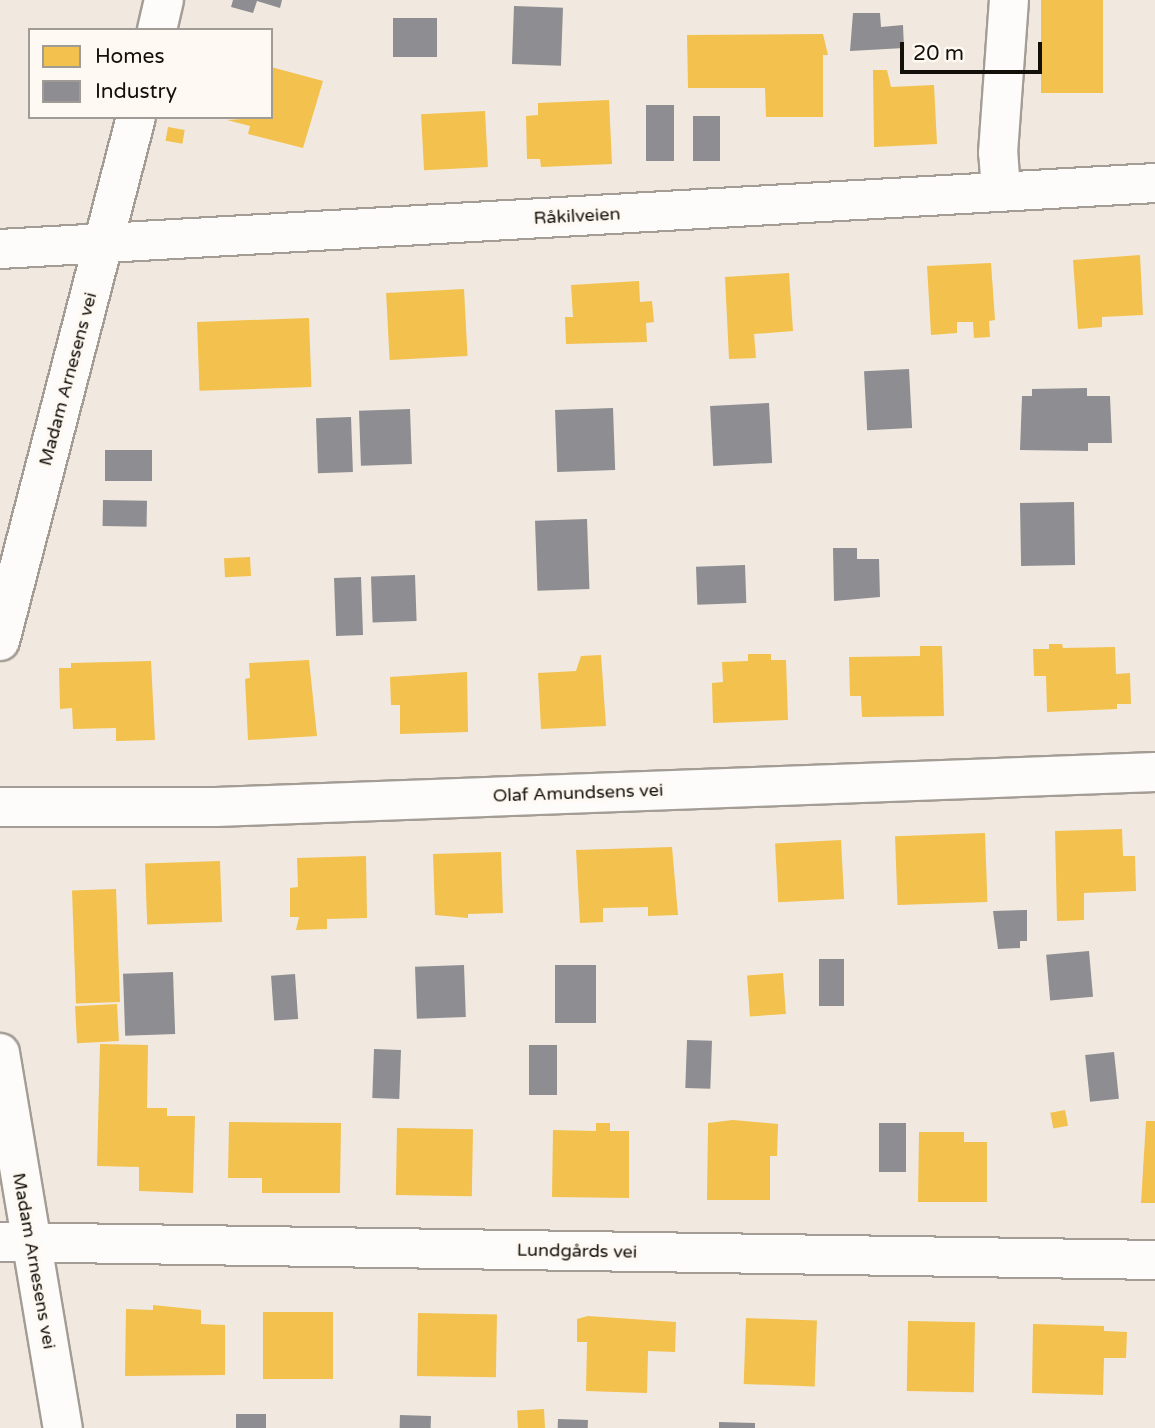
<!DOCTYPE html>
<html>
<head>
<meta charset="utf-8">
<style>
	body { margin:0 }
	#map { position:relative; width:1155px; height:1428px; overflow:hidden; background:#f1e9df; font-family:"Varela Round",sans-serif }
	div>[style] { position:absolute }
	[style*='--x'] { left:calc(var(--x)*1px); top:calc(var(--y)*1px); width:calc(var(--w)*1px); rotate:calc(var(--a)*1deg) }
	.homes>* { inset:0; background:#f2c14e; transform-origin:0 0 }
	.industry>* { inset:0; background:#8d8d92; transform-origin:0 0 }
	.roads { filter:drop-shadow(2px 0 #a39d96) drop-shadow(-2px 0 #a39d96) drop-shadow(0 2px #a39d96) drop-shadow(0 -2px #a39d96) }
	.minor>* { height:38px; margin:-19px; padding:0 19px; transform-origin:19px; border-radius:19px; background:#fdfcfa }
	span { translate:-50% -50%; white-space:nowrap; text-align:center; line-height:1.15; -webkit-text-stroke:7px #fef9f2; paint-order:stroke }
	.street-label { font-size:18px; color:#130f09 }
	.legend { position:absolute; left:28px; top:28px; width:245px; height:91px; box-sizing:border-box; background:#fef9f2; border:2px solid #a09b95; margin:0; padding:9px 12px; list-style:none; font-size:21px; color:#130f09 }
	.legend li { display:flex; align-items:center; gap:14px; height:35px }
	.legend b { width:35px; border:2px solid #a09b95 }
	.scale { position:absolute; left:900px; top:42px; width:142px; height:32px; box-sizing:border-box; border:4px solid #130f09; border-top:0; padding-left:9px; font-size:21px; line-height:24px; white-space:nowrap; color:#130f09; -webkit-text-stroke:5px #fef9f2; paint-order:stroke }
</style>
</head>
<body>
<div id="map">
	<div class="homes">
		<div style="left:1041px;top:0;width:62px;height:93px"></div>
		<div style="clip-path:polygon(823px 34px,828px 55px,823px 55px,823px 117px,766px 117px,765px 88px,688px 88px,687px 35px)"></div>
		<div style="clip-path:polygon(271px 67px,323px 81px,303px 148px,248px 134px,250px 126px,227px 120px,271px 117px)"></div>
		<div style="clip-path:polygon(873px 70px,887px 70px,891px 87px,934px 85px,937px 144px,874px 147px)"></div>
		<div style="clip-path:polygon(609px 100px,612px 164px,541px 167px,540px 159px,527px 159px,526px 116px,538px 115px,538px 103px)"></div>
		<div style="left:485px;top:111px;width:56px;height:64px;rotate:87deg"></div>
		<div style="left:168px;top:127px;width:17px;height:14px;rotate:10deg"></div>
		<div style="clip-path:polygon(1140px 255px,1143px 315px,1102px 317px,1102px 327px,1078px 329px,1073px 260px)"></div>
		<div style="clip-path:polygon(991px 263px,995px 320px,989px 321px,990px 337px,974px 338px,973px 322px,957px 322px,957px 333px,931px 335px,927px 266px)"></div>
		<div style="clip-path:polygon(789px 273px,793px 331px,754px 334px,756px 358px,729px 359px,725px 277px)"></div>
		<div style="clip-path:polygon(639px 281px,640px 302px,652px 301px,654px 322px,646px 323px,647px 342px,566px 344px,565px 317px,573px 317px,571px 285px)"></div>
		<div style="left:464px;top:289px;width:67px;height:78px;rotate:87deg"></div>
		<div style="left:309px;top:318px;width:69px;height:112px;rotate:88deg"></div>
		<div style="left:250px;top:557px;width:19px;height:26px;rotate:87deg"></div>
		<div style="clip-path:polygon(1049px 644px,1062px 644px,1063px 648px,1115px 647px,1116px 674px,1130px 673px,1131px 704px,1117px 704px,1117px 709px,1047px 712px,1046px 676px,1034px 676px,1033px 649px,1049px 649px)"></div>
		<div style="clip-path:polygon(920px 646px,942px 646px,944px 716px,862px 717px,861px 696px,850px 696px,849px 657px,920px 656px)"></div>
		<div style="clip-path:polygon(748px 654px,771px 654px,771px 660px,786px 660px,788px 720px,713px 723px,712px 683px,723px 682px,722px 662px,748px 661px)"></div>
		<div style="clip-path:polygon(601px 655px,606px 726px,541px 729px,538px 673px,576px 671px,581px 656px)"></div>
		<div style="clip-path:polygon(309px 660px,317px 736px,248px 740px,245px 679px,250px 678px,249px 663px)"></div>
		<div style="clip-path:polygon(151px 661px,155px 740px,116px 741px,116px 728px,73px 729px,72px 708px,60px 709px,59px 668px,71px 668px,71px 663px)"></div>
		<div style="clip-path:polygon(467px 672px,468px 732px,400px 734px,400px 705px,391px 705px,390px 677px)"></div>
		<div style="clip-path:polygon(1122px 829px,1123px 856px,1135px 856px,1136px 891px,1084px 893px,1084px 920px,1057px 921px,1055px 831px)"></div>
		<div style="left:985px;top:833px;width:69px;height:90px;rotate:88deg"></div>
		<div style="left:841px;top:840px;width:59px;height:66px;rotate:87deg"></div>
		<div style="clip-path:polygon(672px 847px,678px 915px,648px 916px,648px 907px,603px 908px,603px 922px,580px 923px,576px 850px)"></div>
		<div style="clip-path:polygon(501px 852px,503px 913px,468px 914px,468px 918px,435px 915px,433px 854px)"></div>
		<div style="clip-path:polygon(366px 856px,367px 918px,327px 919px,327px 929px,296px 930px,299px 917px,290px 917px,290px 888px,298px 887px,297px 858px)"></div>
		<div style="left:220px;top:861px;width:61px;height:75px;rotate:88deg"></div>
		<div style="left:116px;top:889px;width:113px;height:44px;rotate:88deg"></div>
		<div style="left:783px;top:973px;width:41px;height:36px;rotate:86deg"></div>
		<div style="left:117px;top:1004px;width:37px;height:42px;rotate:87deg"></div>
		<div style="clip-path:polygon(100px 1044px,148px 1045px,147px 1108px,167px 1108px,167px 1116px,195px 1116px,193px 1193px,139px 1191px,139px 1167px,97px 1166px)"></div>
		<div style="left:1065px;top:1110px;width:16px;height:15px;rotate:79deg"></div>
		<div style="clip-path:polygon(733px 1120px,778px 1124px,777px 1156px,770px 1156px,770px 1200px,707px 1200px,708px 1123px)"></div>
		<div style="clip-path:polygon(1146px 1121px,1155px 1121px,1155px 1203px,1141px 1203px)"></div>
		<div style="clip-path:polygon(229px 1122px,341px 1123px,340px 1193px,262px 1193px,262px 1178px,228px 1178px)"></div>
		<div style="clip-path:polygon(596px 1123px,610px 1123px,610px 1131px,629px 1131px,629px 1198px,552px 1197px,553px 1130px,596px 1131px)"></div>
		<div style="left:397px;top:1128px;width:76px;height:67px;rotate:1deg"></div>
		<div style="clip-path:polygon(919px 1132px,964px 1132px,964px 1142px,987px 1142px,987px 1202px,918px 1202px)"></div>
		<div style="clip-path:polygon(153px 1305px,201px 1310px,201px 1324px,225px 1325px,225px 1375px,125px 1376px,126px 1309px,153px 1310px)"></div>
		<div style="left:263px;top:1312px;width:70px;height:67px"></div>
		<div style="left:418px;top:1313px;width:79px;height:63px;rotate:1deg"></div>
		<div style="clip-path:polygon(588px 1316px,676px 1322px,675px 1352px,648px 1351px,647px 1393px,586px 1391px,587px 1342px,577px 1342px,577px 1319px)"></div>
		<div style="left:746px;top:1318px;width:71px;height:66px;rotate:2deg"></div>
		<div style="left:908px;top:1321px;width:67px;height:70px;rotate:1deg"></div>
		<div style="clip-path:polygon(1033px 1324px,1104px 1326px,1104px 1331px,1127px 1332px,1126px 1358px,1104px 1358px,1103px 1395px,1032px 1393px)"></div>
		<div style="left:544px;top:1409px;width:19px;height:27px;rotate:87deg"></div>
	</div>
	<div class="industry">
		<div style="clip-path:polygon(233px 0,282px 0,280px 8px,257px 1px,253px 13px,231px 7px)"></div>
		<div style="left:514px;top:6px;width:49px;height:58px;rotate:2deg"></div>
		<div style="clip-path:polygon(853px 13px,880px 13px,881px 27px,903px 25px,904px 48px,850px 51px)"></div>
		<div style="left:393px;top:18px;width:44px;height:39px"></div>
		<div style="left:674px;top:105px;width:56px;height:28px;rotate:90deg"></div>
		<div style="left:693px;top:116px;width:27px;height:45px"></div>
		<div style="left:909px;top:369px;width:59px;height:45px;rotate:87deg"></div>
		<div style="clip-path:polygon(1087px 388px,1087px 396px,1110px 396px,1112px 443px,1088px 443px,1088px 451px,1020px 450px,1022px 396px,1032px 396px,1032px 389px)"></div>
		<div style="left:769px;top:403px;width:60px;height:59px;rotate:87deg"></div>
		<div style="left:613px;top:408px;width:62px;height:58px;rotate:88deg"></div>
		<div style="left:410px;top:409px;width:55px;height:51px;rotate:88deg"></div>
		<div style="left:351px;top:417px;width:55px;height:35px;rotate:88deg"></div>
		<div style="left:105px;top:450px;width:47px;height:31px"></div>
		<div style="left:103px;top:500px;width:44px;height:26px;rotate:1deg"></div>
		<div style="left:1074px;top:502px;width:63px;height:54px;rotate:89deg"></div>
		<div style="left:587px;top:519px;width:70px;height:52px;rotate:88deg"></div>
		<div style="clip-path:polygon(833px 548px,857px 548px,857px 559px,879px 559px,880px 597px,834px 601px)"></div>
		<div style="left:745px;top:565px;width:38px;height:49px;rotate:88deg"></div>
		<div style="left:415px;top:575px;width:46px;height:44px;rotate:88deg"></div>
		<div style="left:361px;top:577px;width:58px;height:27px;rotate:88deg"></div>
		<div style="clip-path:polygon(1027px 910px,1027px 941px,1020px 941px,1020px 948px,998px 949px,993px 911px)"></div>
		<div style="left:1089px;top:951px;width:46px;height:43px;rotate:85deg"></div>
		<div style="left:819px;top:959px;width:25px;height:47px"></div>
		<div style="left:464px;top:965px;width:52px;height:49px;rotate:88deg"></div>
		<div style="left:596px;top:965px;width:58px;height:41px;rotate:90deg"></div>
		<div style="left:173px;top:972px;width:62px;height:50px;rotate:88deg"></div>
		<div style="left:295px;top:974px;width:45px;height:24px;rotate:86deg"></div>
		<div style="left:687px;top:1040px;width:25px;height:48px;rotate:2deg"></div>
		<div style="left:529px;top:1045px;width:28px;height:50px"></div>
		<div style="left:374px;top:1049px;width:27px;height:49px;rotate:2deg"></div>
		<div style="left:1114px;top:1052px;width:47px;height:29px;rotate:84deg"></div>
		<div style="left:906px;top:1123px;width:49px;height:27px;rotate:90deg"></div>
		<div style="left:236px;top:1414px;width:30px;height:14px"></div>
		<div style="left:400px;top:1415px;width:31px;height:13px;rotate:2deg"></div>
		<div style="left:558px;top:1419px;width:30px;height:9px;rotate:2deg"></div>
		<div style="clip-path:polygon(719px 1422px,755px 1423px,755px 1428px,719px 1428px)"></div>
	</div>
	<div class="roads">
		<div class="minor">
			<div style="--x:157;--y:30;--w:31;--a:-77"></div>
			<div style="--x:1001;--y:192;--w:39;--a:-94"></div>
			<div style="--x:998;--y:153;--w:153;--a:-85.9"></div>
			<div style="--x:0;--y:249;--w:1157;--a:-3.27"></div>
			<div style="--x:0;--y:641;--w:541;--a:-75.45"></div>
			<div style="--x:0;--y:807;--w:216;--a:0"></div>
			<div style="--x:216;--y:807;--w:940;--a:-2.13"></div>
			<div style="--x:0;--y:1053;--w:380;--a:80.5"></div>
			<div style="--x:0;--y:1242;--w:1155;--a:0.89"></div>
		</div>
	</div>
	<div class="street-label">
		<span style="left:577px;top:216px;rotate:-3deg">Råkilveien</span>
		<span style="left:68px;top:379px;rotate:-75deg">Madam Arnesens vei</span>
		<span style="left:578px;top:793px;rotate:-2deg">Olaf Amundsens vei</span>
		<span style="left:577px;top:1251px;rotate:1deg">Lundgårds vei</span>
		<span style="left:34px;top:1261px;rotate:80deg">Madam Arnesens vei</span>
	</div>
	<ul class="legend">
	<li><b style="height:19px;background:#f2c14e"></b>Homes</li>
	<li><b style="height:19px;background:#8d8d92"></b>Industry</li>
	</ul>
	<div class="scale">20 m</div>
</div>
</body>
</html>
